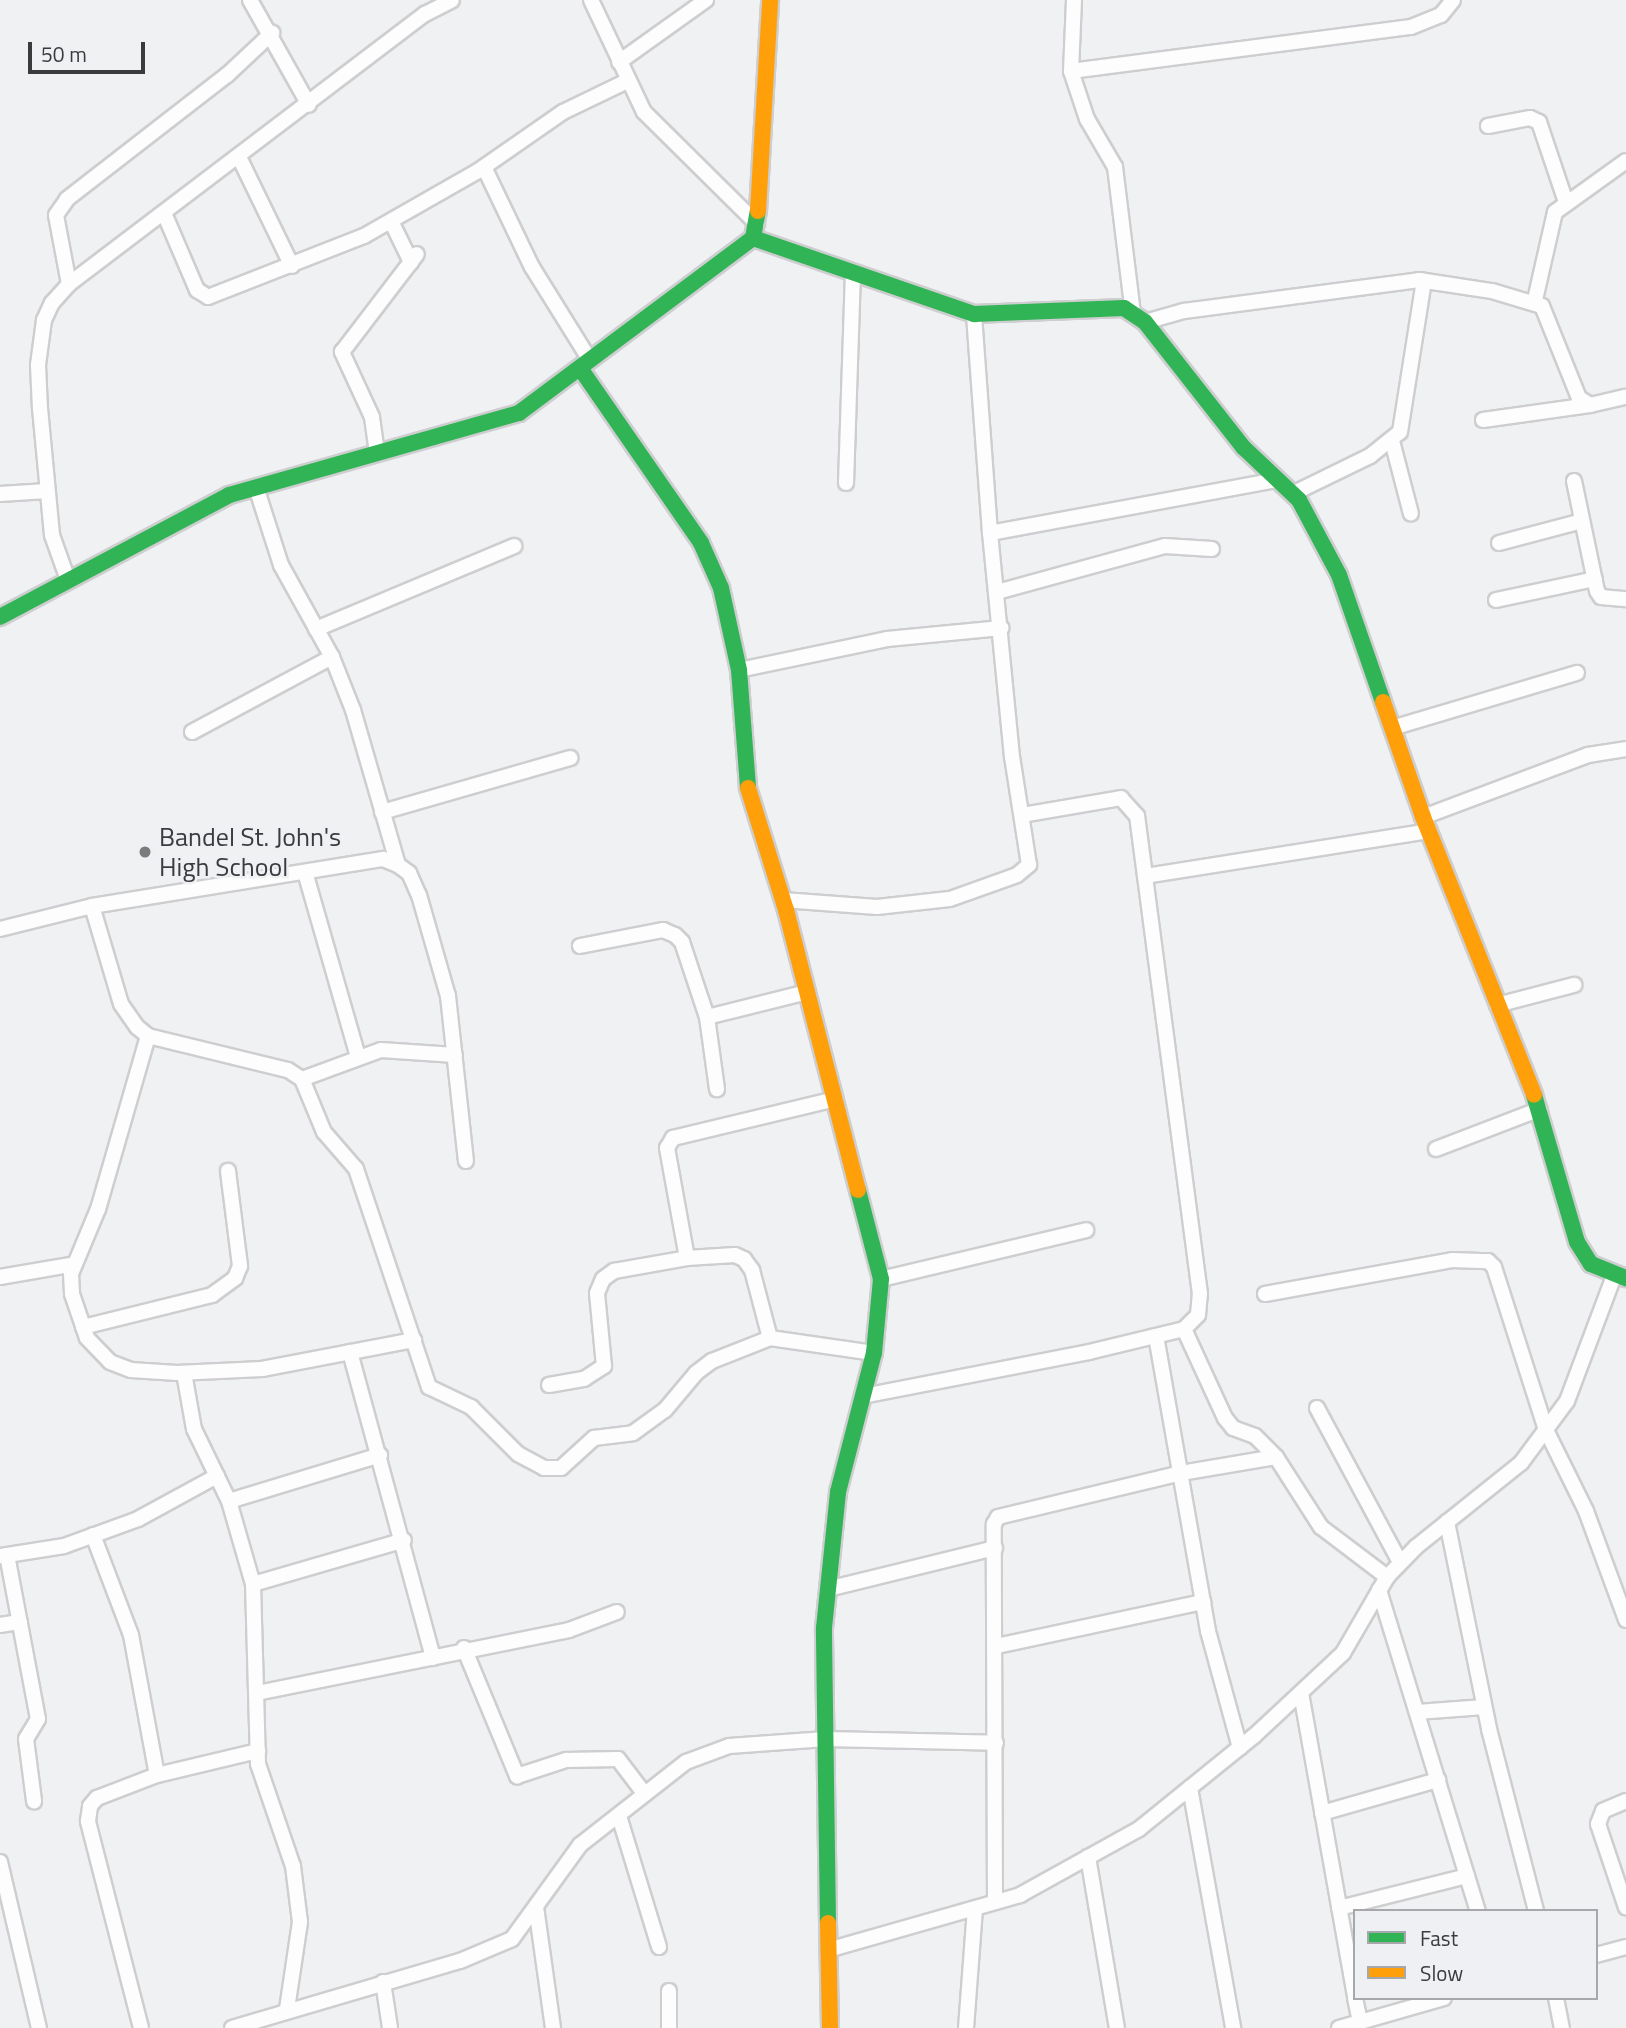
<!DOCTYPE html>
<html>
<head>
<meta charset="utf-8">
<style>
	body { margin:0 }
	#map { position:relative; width:1626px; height:2028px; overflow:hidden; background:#f0f1f3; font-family:"Titillium Web",sans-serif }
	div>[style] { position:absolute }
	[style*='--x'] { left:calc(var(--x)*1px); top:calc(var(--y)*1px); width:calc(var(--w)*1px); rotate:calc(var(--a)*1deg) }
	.roads { filter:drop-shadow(2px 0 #ceced0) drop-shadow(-2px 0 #ceced0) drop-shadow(0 2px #ceced0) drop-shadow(0 -2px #ceced0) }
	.street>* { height:14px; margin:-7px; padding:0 7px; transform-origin:7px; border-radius:7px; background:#fdfdfd }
	.fast>* { height:16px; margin:-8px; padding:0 8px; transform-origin:8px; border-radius:8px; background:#30b455 }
	.slow>* { height:16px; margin:-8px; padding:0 8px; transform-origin:8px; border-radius:8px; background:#ff9f0a }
	.dots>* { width:19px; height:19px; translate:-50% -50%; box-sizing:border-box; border:4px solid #eff0f4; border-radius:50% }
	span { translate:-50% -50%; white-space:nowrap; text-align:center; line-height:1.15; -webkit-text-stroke:5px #eff0f4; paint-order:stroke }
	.poi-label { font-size:26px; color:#3b3b3d }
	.left { translate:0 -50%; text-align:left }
	.legend { position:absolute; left:1353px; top:1909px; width:245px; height:91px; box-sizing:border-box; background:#eff0f4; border:2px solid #a7a8ab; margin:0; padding:9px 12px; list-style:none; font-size:21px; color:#3b3b3d }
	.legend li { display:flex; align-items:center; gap:14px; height:35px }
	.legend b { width:35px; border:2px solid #a7a8ab }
	.scale { position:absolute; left:28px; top:42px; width:117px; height:32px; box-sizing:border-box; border:4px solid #3b3b3d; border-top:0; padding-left:9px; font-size:21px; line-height:24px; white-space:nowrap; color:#3b3b3d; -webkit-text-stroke:5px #eff0f4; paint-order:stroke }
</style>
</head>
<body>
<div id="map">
	<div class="roads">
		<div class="street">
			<div style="--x:250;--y:0;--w:120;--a:60.7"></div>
			<div style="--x:591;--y:0;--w:124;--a:64.7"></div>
			<div style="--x:644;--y:112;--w:159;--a:44.7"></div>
			<div style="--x:1074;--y:0;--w:71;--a:92.4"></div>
			<div style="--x:1071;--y:71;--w:51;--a:71.6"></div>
			<div style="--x:1087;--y:119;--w:56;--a:59.7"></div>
			<div style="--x:1115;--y:167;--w:148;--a:83"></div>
			<div style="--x:619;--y:62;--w:107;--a:-35.5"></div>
			<div style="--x:1071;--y:71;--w:343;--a:-7.4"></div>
			<div style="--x:1411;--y:27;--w:32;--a:-22"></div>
			<div style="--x:1441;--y:15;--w:19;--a:-51"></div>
			<div style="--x:1488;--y:126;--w:43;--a:-10.8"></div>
			<div style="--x:1530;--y:118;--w:10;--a:24"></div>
			<div style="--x:1539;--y:122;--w:84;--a:71.4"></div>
			<div style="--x:239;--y:157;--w:121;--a:64.1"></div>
			<div style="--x:484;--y:167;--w:111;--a:64.4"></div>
			<div style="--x:532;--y:267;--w:110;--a:58.1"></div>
			<div style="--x:164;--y:213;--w:84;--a:66.8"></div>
			<div style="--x:197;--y:290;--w:13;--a:32"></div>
			<div style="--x:208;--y:297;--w:168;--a:-21.4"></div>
			<div style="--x:364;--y:236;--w:131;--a:-29.7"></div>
			<div style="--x:478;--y:171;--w:103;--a:-34.8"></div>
			<div style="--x:563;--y:112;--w:71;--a:-25.8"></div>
			<div style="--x:391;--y:221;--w:46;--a:64"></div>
			<div style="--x:69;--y:284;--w:70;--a:-100.7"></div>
			<div style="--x:56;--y:215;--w:19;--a:-55"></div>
			<div style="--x:67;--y:199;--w:202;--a:-37.8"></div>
			<div style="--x:227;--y:75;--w:62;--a:-43"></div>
			<div style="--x:1535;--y:300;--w:90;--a:-77.2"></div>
			<div style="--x:1555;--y:212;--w:87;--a:-35.7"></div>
			<div style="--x:1145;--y:322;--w:41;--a:-15.8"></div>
			<div style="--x:1184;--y:311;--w:237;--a:-7.5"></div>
			<div style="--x:1419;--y:280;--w:74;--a:8.6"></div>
			<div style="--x:1492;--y:291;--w:52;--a:16.7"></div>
			<div style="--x:1542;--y:306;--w:99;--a:68.1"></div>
			<div style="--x:1579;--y:398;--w:13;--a:32"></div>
			<div style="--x:1590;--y:405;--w:37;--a:-13"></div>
			<div style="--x:1483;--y:420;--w:108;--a:-8"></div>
			<div style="--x:1392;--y:441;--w:75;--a:75.4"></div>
			<div style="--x:377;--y:453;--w:36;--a:-98"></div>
			<div style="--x:372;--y:417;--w:72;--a:-114.8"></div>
			<div style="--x:342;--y:352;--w:123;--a:-52.6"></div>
			<div style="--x:1574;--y:481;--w:112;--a:78.2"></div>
			<div style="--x:1597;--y:591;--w:7;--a:56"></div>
			<div style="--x:1601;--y:597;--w:25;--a:5"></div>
			<div style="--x:846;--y:483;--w:208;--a:-88.1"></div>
			<div style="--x:256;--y:487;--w:82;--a:72.2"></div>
			<div style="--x:281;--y:565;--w:105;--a:61"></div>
			<div style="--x:332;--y:657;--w:57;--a:68.4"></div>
			<div style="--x:353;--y:710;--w:161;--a:73.8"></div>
			<div style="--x:0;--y:494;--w:47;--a:-3.7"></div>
			<div style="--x:1292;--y:494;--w:87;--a:-26"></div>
			<div style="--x:1370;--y:456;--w:38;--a:-39"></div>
			<div style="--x:1400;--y:432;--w:153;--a:-81"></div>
			<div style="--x:990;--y:533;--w:292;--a:-10.5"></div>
			<div style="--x:1499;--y:543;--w:86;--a:-14.8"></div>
			<div style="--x:68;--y:580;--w:48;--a:-109.6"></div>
			<div style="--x:52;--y:535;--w:127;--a:-95.4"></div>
			<div style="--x:40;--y:409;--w:44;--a:-92.6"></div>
			<div style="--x:38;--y:365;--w:45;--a:-82.4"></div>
			<div style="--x:44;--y:320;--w:19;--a:-65"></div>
			<div style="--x:52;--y:303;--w:25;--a:-48"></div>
			<div style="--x:69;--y:284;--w:447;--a:-37.2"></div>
			<div style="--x:425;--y:14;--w:30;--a:-27"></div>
			<div style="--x:997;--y:592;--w:174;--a:-15.3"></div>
			<div style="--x:1165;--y:546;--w:47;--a:3.7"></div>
			<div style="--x:1496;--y:600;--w:101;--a:-12"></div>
			<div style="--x:316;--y:629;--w:215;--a:-22.7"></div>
			<div style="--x:739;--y:670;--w:151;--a:-11.8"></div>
			<div style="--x:887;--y:639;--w:115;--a:-5.5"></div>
			<div style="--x:1392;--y:728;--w:193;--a:-16.6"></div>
			<div style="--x:192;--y:732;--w:159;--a:-28.2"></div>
			<div style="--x:382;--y:812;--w:196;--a:-16"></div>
			<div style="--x:1423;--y:817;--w:176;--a:-20.6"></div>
			<div style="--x:1588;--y:755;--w:38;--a:-9"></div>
			<div style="--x:305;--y:872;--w:192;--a:74"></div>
			<div style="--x:1145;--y:876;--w:288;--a:-9"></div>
			<div style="--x:783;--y:900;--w:94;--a:4.3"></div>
			<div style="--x:877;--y:907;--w:73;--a:-6.3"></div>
			<div style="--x:950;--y:899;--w:71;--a:-19.7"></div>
			<div style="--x:1017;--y:875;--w:16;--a:-40"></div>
			<div style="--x:1029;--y:865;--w:109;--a:-98.9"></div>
			<div style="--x:1012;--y:757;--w:225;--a:-95.6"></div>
			<div style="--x:990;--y:533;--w:220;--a:-94.2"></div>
			<div style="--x:92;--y:906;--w:102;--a:73.5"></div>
			<div style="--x:121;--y:1004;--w:28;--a:55"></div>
			<div style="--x:137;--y:1027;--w:14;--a:39"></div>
			<div style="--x:148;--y:1036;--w:144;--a:13.7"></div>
			<div style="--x:288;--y:1070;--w:17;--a:33"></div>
			<div style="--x:302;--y:1079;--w:57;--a:67.5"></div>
			<div style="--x:324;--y:1132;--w:49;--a:49.1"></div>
			<div style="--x:356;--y:1169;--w:230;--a:71.5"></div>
			<div style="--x:429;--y:1387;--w:47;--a:25.5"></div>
			<div style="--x:471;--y:1407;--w:66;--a:45"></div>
			<div style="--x:518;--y:1454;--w:30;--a:28"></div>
			<div style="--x:544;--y:1468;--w:17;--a:0"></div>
			<div style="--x:561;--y:1468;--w:45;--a:-42.3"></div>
			<div style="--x:594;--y:1438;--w:39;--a:-7"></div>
			<div style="--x:633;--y:1433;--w:39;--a:-36"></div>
			<div style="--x:665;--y:1410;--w:48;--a:-50"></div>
			<div style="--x:696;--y:1373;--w:20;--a:-37"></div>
			<div style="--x:712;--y:1361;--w:62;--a:-21.6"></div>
			<div style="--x:770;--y:1338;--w:105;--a:8.2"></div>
			<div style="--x:0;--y:929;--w:95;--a:-14"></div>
			<div style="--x:92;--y:906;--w:295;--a:-9.2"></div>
			<div style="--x:383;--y:859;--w:16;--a:22"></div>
			<div style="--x:398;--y:865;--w:14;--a:36"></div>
			<div style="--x:409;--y:873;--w:24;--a:66"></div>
			<div style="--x:419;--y:895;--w:105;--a:74"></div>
			<div style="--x:448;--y:996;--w:166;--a:83.8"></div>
			<div style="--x:580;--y:946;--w:85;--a:-10.9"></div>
			<div style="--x:663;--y:930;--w:13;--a:23"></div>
			<div style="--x:675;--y:935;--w:10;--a:45"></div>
			<div style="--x:682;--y:942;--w:79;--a:71.6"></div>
			<div style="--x:707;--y:1017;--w:73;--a:82.1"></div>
			<div style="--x:1497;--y:1005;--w:80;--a:-14.6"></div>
			<div style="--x:707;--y:1017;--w:103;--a:-14"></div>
			<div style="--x:148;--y:1036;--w:180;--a:106.1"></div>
			<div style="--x:98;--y:1209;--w:70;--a:112.6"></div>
			<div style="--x:71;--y:1274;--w:20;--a:87"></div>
			<div style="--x:72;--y:1294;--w:46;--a:71.2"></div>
			<div style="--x:87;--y:1338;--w:33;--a:46"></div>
			<div style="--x:110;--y:1362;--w:22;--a:21"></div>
			<div style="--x:131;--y:1370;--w:46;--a:3.7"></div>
			<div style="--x:177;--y:1373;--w:85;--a:-2.7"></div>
			<div style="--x:262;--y:1369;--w:155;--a:-10.8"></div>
			<div style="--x:302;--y:1079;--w:84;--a:-20.2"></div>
			<div style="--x:381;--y:1050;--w:74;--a:3.9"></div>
			<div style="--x:1436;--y:1149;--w:111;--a:-21"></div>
			<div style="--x:687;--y:1258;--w:112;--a:-100.3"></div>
			<div style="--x:667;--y:1148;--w:12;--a:-59"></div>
			<div style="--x:673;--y:1138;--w:167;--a:-13.5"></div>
			<div style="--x:0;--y:1277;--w:76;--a:-9.8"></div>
			<div style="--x:881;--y:1279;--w:211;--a:-13.4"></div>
			<div style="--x:1265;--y:1294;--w:190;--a:-10.3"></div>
			<div style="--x:1452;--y:1260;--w:36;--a:2"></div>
			<div style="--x:1488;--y:1261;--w:8;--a:45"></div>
			<div style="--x:1494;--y:1267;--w:171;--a:72.3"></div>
			<div style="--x:1546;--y:1430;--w:90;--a:63.7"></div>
			<div style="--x:1586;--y:1511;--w:116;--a:69.8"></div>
			<div style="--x:83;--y:1327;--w:133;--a:-13.9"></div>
			<div style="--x:212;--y:1295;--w:29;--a:-36"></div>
			<div style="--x:235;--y:1278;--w:13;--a:-67"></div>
			<div style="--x:240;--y:1266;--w:96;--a:-97.2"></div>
			<div style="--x:1184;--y:1329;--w:98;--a:65.3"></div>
			<div style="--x:1225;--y:1418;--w:13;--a:51"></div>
			<div style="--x:1233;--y:1428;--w:23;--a:20"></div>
			<div style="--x:1255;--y:1436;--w:30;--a:45"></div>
			<div style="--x:1276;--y:1457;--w:83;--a:57.3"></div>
			<div style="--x:1321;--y:1527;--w:83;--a:37.1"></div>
			<div style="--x:1156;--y:1336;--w:300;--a:80"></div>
			<div style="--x:1208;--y:1631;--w:121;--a:74.7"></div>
			<div style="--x:350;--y:1352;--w:317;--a:74.8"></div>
			<div style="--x:184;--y:1373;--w:57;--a:79.9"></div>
			<div style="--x:194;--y:1429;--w:80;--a:64.1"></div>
			<div style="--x:229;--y:1501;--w:86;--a:73.9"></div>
			<div style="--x:253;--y:1584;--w:180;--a:88.4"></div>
			<div style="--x:258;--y:1764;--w:108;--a:71.1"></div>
			<div style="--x:293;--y:1866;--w:56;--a:82.9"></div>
			<div style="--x:300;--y:1922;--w:88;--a:98.5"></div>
			<div style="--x:549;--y:1385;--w:36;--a:-10"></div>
			<div style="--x:584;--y:1379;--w:24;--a:-33"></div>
			<div style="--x:604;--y:1366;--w:73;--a:-95.5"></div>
			<div style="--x:597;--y:1293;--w:15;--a:-67"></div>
			<div style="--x:603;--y:1279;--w:14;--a:-36"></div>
			<div style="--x:614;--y:1271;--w:74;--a:-10.1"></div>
			<div style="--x:687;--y:1258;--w:48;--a:-3.6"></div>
			<div style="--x:735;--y:1255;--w:10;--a:24"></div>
			<div style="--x:744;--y:1259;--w:14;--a:54"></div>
			<div style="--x:752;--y:1270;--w:70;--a:75.2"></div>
			<div style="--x:863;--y:1396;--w:230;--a:-11"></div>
			<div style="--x:1089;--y:1352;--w:98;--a:-13.6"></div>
			<div style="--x:1184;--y:1329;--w:20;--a:-45"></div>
			<div style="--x:1198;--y:1315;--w:21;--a:-85"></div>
			<div style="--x:1200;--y:1294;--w:482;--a:-97.5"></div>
			<div style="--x:1137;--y:816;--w:24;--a:-132"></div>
			<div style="--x:1121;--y:798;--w:100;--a:170.3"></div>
			<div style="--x:1317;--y:1408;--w:175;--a:61.7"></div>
			<div style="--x:229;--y:1501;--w:158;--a:-16.9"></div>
			<div style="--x:1447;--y:1522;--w:211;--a:78.5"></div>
			<div style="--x:1489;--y:1729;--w:188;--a:75.5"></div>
			<div style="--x:93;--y:1535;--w:107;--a:69.2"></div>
			<div style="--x:131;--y:1635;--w:142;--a:79.5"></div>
			<div style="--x:7;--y:1555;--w:167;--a:79.3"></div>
			<div style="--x:38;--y:1719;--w:23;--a:121"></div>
			<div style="--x:26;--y:1739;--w:63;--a:82.6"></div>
			<div style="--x:1;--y:1556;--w:64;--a:-9"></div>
			<div style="--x:64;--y:1546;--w:79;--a:-20"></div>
			<div style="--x:138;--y:1519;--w:90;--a:-28.6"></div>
			<div style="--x:253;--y:1584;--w:157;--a:-16.2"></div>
			<div style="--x:828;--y:1589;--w:172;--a:-13.8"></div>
			<div style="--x:1379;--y:1590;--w:336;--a:72.9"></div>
			<div style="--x:0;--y:1625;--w:20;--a:-9"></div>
			<div style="--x:997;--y:1646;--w:211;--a:-12.1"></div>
			<div style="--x:464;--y:1648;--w:139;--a:67.5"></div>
			<div style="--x:517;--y:1776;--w:52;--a:-18.1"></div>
			<div style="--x:566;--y:1760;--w:52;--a:-1.1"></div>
			<div style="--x:618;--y:1759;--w:43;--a:52.6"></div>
			<div style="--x:257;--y:1693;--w:318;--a:-11.4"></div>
			<div style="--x:569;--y:1630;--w:51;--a:-20.6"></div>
			<div style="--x:1301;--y:1693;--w:307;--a:79.9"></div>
			<div style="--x:1417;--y:1712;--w:67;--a:-4.3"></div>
			<div style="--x:1190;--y:1788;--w:244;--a:79.8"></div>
			<div style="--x:1626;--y:1801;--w:25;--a:157"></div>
			<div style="--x:1603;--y:1811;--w:14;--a:111"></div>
			<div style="--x:1598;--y:1824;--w:88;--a:71.4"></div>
			<div style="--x:1322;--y:1813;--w:121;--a:-15.9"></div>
			<div style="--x:619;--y:1816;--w:137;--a:73"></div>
			<div style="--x:1088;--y:1857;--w:173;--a:80.4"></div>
			<div style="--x:0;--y:1862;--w:171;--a:76.8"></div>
			<div style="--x:995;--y:1902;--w:378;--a:-90.2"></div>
			<div style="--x:994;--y:1524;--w:8;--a:-60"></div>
			<div style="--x:998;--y:1517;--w:188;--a:-13.5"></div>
			<div style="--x:1181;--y:1473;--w:96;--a:-9.6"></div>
			<div style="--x:536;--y:1907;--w:122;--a:82"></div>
			<div style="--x:1339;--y:1908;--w:132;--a:-14"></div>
			<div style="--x:831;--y:1949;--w:197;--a:-15.9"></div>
			<div style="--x:1020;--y:1895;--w:136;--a:-29"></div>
			<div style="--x:1139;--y:1829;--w:148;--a:-39"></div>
			<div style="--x:1254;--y:1736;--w:122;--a:-43"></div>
			<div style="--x:1343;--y:1653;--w:88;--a:-59.9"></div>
			<div style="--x:1387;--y:1577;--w:42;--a:-46"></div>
			<div style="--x:1416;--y:1547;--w:134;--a:-38.7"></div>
			<div style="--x:1521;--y:1463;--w:77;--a:-53.4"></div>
			<div style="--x:1567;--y:1401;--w:137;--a:-69.4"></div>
			<div style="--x:1596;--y:1955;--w:31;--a:-15"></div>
			<div style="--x:383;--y:1982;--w:47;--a:81.3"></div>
			<div style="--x:669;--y:1991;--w:37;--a:90"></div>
			<div style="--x:1355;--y:1998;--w:25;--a:78"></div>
			<div style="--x:1556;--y:1998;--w:31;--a:79"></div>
			<div style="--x:141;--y:2028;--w:214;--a:-104.4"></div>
			<div style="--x:88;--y:1821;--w:15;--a:-82"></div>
			<div style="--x:90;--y:1806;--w:11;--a:-49"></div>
			<div style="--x:97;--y:1798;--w:64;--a:-21"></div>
			<div style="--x:157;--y:1775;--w:104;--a:-13.4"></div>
			<div style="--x:232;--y:2028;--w:238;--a:-16.4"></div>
			<div style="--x:460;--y:1961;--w:56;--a:-22.9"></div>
			<div style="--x:512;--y:1939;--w:116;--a:-54.1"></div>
			<div style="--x:580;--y:1845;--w:135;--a:-38.1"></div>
			<div style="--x:686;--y:1762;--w:46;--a:-20.4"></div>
			<div style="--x:729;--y:1746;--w:97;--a:-4.1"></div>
			<div style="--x:826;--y:1739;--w:170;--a:1.3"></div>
			<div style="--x:966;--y:2028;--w:120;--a:-85.7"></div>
			<div style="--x:1339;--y:2028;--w:109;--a:-15.9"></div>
		</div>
		<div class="fast">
			<div style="--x:753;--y:238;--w:234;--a:19"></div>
			<div style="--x:974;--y:314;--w:150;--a:-2.3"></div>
			<div style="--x:1124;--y:308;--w:25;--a:34"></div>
			<div style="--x:1145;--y:322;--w:159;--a:51.9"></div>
			<div style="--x:1243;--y:447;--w:77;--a:43.4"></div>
			<div style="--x:1299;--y:500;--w:85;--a:61.9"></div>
			<div style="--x:1339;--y:575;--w:134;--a:70.9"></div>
			<div style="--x:580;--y:368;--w:213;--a:55.3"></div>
			<div style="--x:701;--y:543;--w:49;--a:66"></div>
			<div style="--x:721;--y:588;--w:84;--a:77.6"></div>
			<div style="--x:739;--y:670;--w:118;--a:85.6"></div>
			<div style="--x:0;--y:617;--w:259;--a:-28"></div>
			<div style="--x:229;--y:495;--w:301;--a:-15.8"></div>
			<div style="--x:519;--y:413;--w:292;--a:-36.8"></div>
			<div style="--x:753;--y:238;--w:27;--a:-80"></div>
			<div style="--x:1534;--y:1095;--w:153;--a:73.7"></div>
			<div style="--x:1577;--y:1242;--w:26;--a:58"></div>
			<div style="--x:1591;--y:1264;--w:38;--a:22"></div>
			<div style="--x:828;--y:1923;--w:295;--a:-90.8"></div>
			<div style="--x:824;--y:1628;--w:137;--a:-84.1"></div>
			<div style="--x:838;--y:1492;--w:144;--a:-75.5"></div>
			<div style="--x:874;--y:1353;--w:74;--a:-84.6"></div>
			<div style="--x:881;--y:1279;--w:92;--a:-104.5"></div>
		</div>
		<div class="slow">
			<div style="--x:758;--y:211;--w:211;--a:-86.7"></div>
			<div style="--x:1383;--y:702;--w:122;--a:70.8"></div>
			<div style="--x:1423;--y:817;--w:299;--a:68.2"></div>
			<div style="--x:748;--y:788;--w:128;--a:72.7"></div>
			<div style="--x:786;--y:910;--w:289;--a:75.6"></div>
			<div style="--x:828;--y:1923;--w:105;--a:88.9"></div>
		</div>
	</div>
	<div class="dots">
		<div style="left:145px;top:852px;background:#7a7b7d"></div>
	</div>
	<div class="poi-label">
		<span class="left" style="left:159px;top:852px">Bandel St. John's<br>High School</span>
	</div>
	<ul class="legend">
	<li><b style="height:9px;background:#30b455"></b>Fast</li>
	<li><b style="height:9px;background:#ff9f0a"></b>Slow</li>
	</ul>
	<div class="scale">50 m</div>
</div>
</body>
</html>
